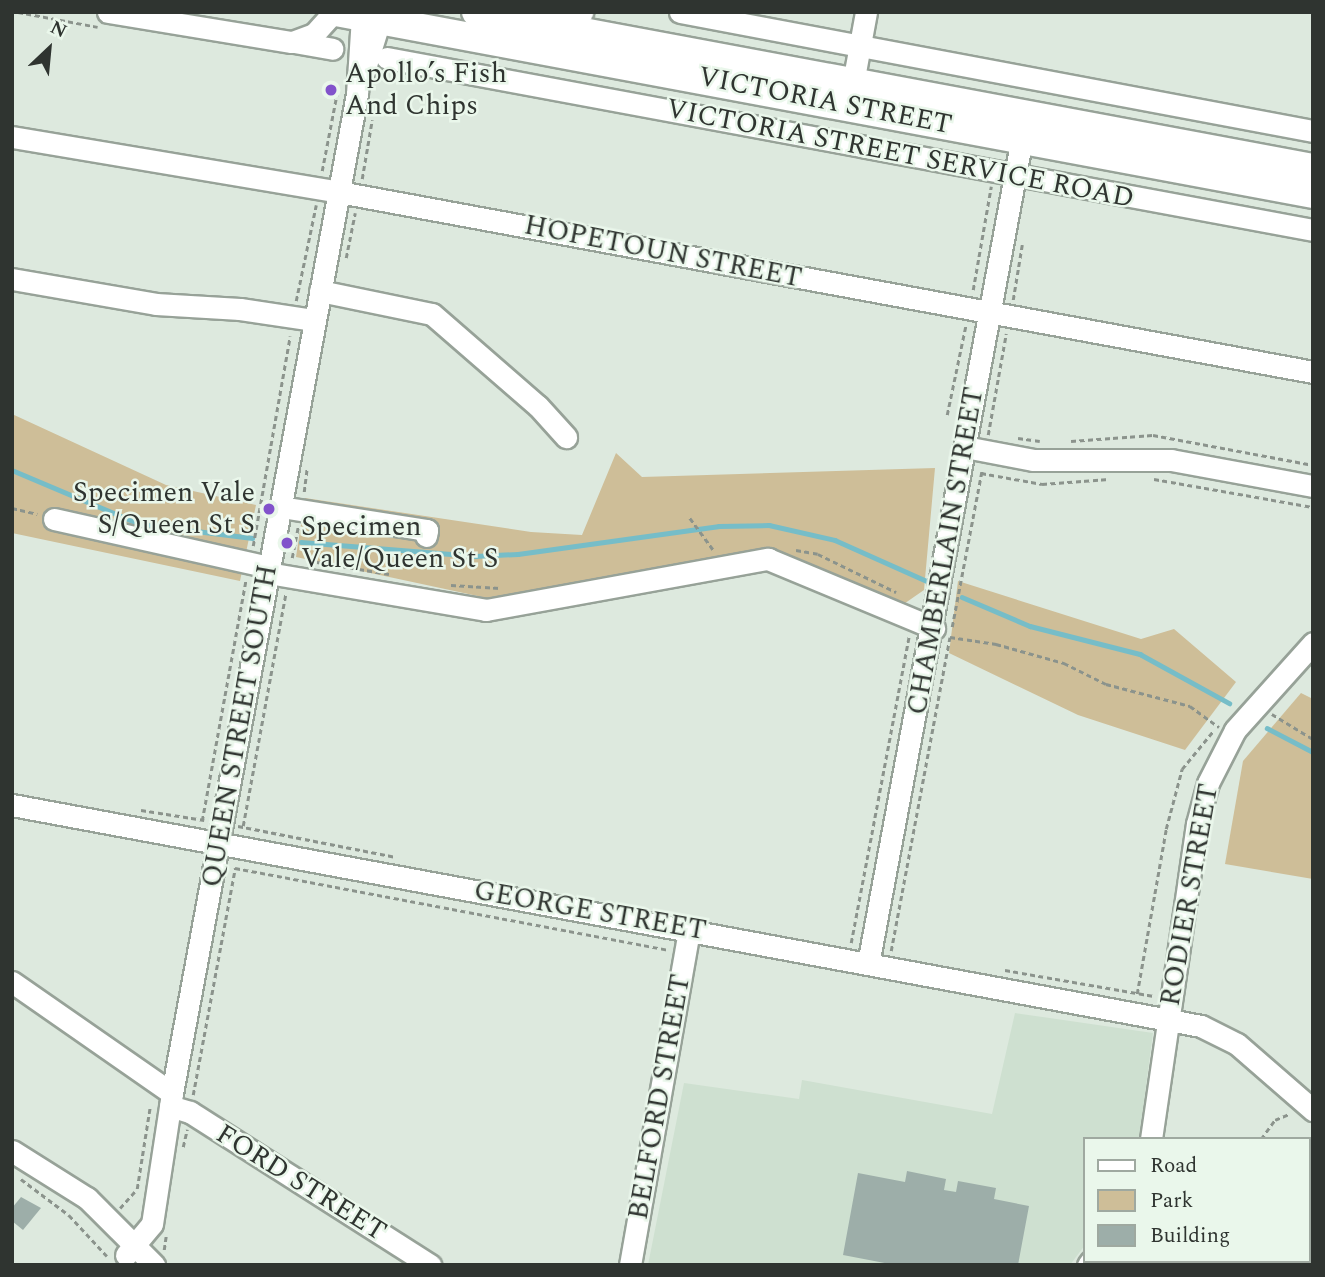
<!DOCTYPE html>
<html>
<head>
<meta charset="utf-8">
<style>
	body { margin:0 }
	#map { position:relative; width:1325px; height:1277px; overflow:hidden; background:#dde9de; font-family:Spectral,serif }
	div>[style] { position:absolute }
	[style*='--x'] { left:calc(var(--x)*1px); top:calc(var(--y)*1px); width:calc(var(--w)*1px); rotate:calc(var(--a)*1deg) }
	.built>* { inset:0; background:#cee0d0 }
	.green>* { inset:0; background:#cebe98 }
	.stream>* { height:4.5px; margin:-2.25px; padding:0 2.25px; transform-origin:2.25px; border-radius:2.25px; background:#76bdc8 }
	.building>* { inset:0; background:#9daea9 }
	.path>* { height:2.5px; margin-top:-1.25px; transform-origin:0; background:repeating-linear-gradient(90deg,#8b938c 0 5px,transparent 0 8.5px) }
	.roads { filter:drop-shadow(2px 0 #97a298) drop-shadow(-2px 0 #97a298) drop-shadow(0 2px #97a298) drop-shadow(0 -2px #97a298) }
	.minor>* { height:21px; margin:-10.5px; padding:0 10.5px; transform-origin:10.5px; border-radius:10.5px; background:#fff }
	.major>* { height:28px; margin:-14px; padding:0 14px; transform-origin:14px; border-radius:14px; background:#fff }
	.dots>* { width:19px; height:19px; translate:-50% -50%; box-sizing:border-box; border:4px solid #eaf7eb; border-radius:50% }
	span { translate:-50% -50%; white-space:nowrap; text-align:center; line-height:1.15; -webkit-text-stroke:5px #eaf7eb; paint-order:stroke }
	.poi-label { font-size:28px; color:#2f3430 }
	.left { translate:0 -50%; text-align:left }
	.right { translate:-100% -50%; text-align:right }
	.street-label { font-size:28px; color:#2f3430 }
	.frame { position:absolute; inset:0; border:14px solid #2f3430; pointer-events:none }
	.legend { position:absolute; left:1083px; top:1137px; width:228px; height:126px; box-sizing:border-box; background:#eaf7eb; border:2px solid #9fa9a0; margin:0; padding:9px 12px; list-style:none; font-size:21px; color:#2f3430 }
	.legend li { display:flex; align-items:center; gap:14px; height:35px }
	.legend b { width:35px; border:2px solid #9fa9a0 }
	.north { position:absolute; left:14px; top:14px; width:70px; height:70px; -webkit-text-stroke:5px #eaf7eb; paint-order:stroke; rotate:26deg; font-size:19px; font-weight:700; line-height:28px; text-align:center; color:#2f3430 }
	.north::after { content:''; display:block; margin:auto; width:24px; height:32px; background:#2f3430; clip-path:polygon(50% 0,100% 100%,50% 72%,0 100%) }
</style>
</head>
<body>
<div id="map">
	<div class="built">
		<div style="clip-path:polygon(1015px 1013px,1153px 1033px,1139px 1139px,1085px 1139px,1085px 1245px,1070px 1265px,648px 1265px,684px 1083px,799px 1099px,802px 1080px,992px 1114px)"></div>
	</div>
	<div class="green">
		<div style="clip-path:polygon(12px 414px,166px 485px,256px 505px,240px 581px,12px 533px)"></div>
		<div style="clip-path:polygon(616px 453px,642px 477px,935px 468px,924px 590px,898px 608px,767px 548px,487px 598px,296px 557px,305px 498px,531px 532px,582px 535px)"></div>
		<div style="clip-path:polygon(958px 581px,1141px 639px,1174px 629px,1236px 682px,1185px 750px,1078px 715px,949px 653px)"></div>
		<div style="clip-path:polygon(1301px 693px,1313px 699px,1313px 879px,1225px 864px,1243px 761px)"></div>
	</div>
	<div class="stream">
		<div style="--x:12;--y:470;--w:139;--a:22.9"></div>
		<div style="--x:140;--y:524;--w:113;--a:7.1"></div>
		<div style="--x:301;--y:542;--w:175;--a:4.6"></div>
		<div style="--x:475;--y:556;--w:43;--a:-2.7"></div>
		<div style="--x:518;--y:554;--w:203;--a:-7.9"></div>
		<div style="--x:719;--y:526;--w:50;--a:-1.1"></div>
		<div style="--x:769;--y:525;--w:68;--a:12.8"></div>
		<div style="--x:835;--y:540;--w:105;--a:24.1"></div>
		<div style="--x:962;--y:597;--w:74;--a:23.1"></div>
		<div style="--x:1030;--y:626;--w:114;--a:14.3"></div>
		<div style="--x:1140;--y:654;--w:102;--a:28.8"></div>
		<div style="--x:1267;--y:728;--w:52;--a:27.6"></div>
	</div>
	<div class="building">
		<div style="clip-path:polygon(907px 1171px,946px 1179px,944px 1190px,956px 1192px,958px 1181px,996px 1188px,994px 1199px,1029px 1206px,1018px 1265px,895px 1265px,843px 1255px,858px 1173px,905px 1182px)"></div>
		<div style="clip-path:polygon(21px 1197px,41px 1208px,23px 1230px,12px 1221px,12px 1208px)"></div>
		<div style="clip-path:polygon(1309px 1239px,1313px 1242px,1313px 1265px,1306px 1261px)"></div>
		<div style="clip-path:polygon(1292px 1261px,1303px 1261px,1308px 1265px,1289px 1265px)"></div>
	</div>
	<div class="path">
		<div style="--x:18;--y:12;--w:81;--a:10.6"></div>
		<div style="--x:322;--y:171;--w:85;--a:-79.1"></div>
		<div style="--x:362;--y:179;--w:60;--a:-80.4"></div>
		<div style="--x:346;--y:258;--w:46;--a:-78.7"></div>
		<div style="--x:973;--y:290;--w:105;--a:-80.1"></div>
		<div style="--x:1013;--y:300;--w:56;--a:-80.7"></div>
		<div style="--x:296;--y:301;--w:98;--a:-78.2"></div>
		<div style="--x:947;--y:415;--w:93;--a:-78.2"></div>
		<div style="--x:988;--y:435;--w:103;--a:-79.9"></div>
		<div style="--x:1018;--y:438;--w:22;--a:8"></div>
		<div style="--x:1071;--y:441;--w:82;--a:-4.2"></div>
		<div style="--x:1153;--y:435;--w:163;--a:10.6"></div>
		<div style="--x:981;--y:473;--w:62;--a:10.2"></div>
		<div style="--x:1042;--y:484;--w:67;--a:-4.3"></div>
		<div style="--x:1154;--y:479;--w:161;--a:10"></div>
		<div style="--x:304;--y:492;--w:24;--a:-83"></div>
		<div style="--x:12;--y:508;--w:26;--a:13"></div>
		<div style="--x:690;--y:518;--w:42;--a:53.7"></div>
		<div style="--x:253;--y:546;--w:213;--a:-80"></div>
		<div style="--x:796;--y:550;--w:22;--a:10"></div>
		<div style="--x:818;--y:554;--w:87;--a:26"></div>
		<div style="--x:292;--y:558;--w:32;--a:-79"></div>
		<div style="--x:317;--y:562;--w:73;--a:9.5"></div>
		<div style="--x:451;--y:585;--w:49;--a:3.5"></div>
		<div style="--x:952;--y:627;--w:161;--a:-79.2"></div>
		<div style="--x:950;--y:637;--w:47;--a:8.7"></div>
		<div style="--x:996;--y:644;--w:71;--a:15.6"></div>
		<div style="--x:1064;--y:663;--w:47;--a:26.6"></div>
		<div style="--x:1106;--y:684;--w:87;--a:14.7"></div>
		<div style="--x:1190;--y:706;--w:36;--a:36"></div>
		<div style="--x:1272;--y:714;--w:48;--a:31.4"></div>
		<div style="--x:141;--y:810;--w:64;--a:9"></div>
		<div style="--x:202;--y:821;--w:245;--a:-79.7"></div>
		<div style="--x:238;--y:826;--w:161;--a:11.1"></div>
		<div style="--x:243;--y:826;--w:238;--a:-79.6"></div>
		<div style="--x:851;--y:943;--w:313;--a:-79.3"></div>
		<div style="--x:891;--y:951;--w:319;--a:-79.4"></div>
		<div style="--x:1005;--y:970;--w:151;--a:9.9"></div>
		<div style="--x:1137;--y:994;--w:168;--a:-80"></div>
		<div style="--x:1166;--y:829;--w:62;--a:-75.1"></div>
		<div style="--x:1182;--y:769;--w:50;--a:-50.6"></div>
		<div style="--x:193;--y:1095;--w:231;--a:-79.5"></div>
		<div style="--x:235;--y:868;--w:441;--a:10.7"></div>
		<div style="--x:1261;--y:1139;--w:24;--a:-54"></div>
		<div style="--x:1275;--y:1120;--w:15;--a:-23"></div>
		<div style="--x:183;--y:1147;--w:18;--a:-77"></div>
		<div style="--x:21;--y:1179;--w:60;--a:36.9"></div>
		<div style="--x:69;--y:1215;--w:56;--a:47.2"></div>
		<div style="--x:120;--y:1208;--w:25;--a:-48"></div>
		<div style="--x:137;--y:1189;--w:83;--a:-81"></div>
		<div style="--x:164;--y:1250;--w:14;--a:-82"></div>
		<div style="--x:1143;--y:1265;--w:4;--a:-63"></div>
	</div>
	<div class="roads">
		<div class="minor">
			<div style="--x:108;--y:12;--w:186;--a:9.3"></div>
			<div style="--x:292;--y:42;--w:23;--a:-20"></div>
			<div style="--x:314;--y:34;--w:30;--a:-48"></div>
			<div style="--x:680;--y:12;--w:644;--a:10.65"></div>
			<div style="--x:554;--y:27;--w:32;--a:-28"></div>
			<div style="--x:294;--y:42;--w:39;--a:10"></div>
			<div style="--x:387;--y:58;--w:942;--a:10.52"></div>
			<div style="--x:362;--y:78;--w:61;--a:-72.8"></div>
			<div style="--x:853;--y:83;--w:72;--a:-79.6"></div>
			<div style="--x:12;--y:137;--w:332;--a:9.5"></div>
			<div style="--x:339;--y:192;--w:990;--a:10.47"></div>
			<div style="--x:12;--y:279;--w:146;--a:9.8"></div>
			<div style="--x:156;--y:304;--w:84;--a:3.4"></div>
			<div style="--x:240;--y:309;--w:75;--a:8.5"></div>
			<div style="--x:320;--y:291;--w:114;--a:11.6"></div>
			<div style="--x:432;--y:314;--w:140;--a:41"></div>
			<div style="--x:538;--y:406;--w:42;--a:47.9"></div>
			<div style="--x:965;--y:447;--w:69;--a:10.8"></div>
			<div style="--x:1033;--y:460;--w:138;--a:0"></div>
			<div style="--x:1171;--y:460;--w:144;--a:10.4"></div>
			<div style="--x:281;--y:507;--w:148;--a:9"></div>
			<div style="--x:427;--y:530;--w:6;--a:99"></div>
			<div style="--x:54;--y:519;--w:220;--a:12.6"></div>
			<div style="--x:268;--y:573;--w:221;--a:9.6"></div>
			<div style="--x:486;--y:610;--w:287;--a:-10.3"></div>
			<div style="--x:768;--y:559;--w:180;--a:22.6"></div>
			<div style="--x:12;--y:805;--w:1209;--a:10.53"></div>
			<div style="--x:1201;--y:1026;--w:40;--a:26.6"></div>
			<div style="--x:1237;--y:1044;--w:101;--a:41"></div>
			<div style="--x:868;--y:964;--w:840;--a:-79.44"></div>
			<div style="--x:12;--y:982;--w:195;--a:34.8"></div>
			<div style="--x:170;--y:1106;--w:21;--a:17"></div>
			<div style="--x:190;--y:1112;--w:285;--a:32.5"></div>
			<div style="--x:1151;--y:1139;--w:318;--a:-81.7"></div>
			<div style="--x:1197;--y:824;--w:42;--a:-75"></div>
			<div style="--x:1208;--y:783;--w:59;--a:-63"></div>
			<div style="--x:1235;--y:730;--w:117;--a:-48.1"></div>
			<div style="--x:12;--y:1151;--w:89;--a:32.1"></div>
			<div style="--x:87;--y:1198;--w:95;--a:45"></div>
			<div style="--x:1313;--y:1167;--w:7;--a:90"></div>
			<div style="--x:1309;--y:1228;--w:4;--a:27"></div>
			<div style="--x:126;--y:1255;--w:40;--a:-50"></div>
			<div style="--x:152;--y:1224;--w:133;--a:-81.3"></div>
			<div style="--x:172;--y:1093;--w:1016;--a:-79.51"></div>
			<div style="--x:357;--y:94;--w:78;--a:-86.3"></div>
			<div style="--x:1261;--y:1261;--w:6;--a:45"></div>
			<div style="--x:630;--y:1265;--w:341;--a:-80"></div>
			<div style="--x:1088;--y:1265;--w:5;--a:-53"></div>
			<div style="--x:1182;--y:1265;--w:5;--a:-53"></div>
			<div style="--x:1235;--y:1265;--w:5;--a:-53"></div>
		</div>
		<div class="major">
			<div style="--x:336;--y:12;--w:994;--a:10.55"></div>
			<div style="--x:476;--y:12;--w:851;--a:10.56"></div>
		</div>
	</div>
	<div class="dots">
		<div style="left:331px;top:90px;background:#8253cb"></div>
		<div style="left:269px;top:509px;background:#8253cb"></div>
		<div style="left:287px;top:543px;background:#8253cb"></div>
	</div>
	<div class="poi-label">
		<span class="left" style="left:345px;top:90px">Apollo’s Fish<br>And Chips</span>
		<span class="right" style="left:255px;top:509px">Specimen Vale<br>S/Queen St S</span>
		<span class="left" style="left:301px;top:543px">Specimen<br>Vale/Queen St S</span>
	</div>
	<div class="street-label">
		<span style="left:825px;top:101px;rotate:11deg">VICTORIA STREET</span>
		<span style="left:900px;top:154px;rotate:11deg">VICTORIA STREET SERVICE ROAD</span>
		<span style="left:663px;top:252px;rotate:11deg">HOPETOUN STREET</span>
		<span style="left:946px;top:551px;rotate:-80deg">CHAMBERLAIN STREET</span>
		<span style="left:240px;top:726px;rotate:-80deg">QUEEN STREET SOUTH</span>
		<span style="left:1190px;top:895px;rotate:-80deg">RODIER STREET</span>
		<span style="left:590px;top:911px;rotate:10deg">GEORGE STREET</span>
		<span style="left:660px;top:1097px;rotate:-80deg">BELFORD STREET</span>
		<span style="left:301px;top:1183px;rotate:32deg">FORD STREET</span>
	</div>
	<div class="frame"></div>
	<ul class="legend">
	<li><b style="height:9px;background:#fff"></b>Road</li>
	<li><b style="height:19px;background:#cebe98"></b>Park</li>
	<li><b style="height:19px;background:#9daea9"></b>Building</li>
	</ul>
	<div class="north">N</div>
</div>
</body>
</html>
